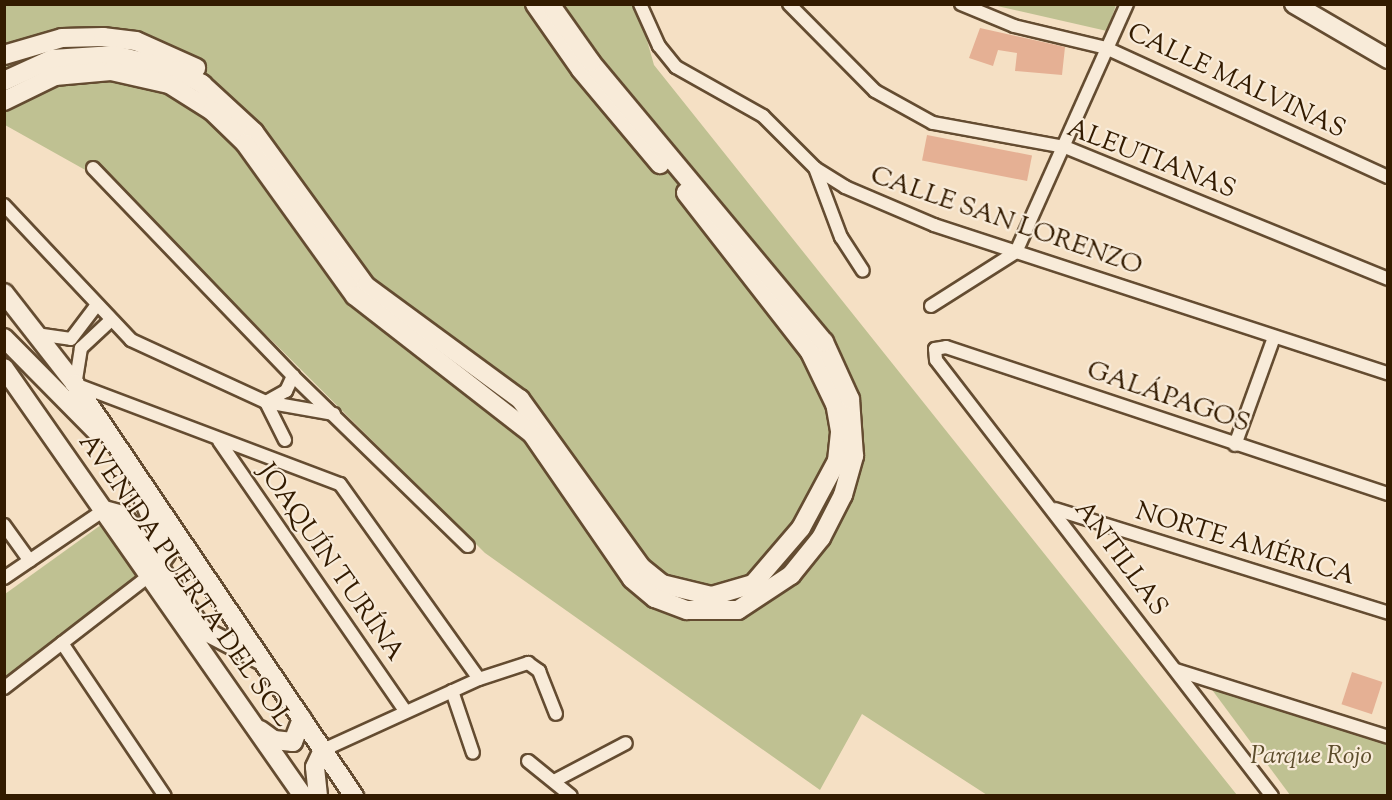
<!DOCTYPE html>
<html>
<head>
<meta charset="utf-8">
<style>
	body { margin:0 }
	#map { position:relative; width:1392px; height:800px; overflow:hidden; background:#f5e0c4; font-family:"Sorts Mill Goudy",serif }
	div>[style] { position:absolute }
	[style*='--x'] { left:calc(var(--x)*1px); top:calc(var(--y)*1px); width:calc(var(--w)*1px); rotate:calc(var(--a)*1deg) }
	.green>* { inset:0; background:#bfc192 }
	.building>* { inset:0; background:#e5b094; transform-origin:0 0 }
	.roads { filter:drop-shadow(2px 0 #644c31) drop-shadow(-2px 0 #644c31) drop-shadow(0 2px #644c31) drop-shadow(0 -2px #644c31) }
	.street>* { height:12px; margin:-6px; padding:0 6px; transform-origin:6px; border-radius:6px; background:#f8ebd9 }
	.secondary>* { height:18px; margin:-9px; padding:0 9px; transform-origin:9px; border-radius:9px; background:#f8ebd9 }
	span { translate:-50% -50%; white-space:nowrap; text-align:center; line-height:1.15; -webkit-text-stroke:4.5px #f8ebd9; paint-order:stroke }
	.street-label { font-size:26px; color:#331b00 }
	.park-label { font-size:26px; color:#5d4d2c; font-style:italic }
	.frame { position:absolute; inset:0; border:6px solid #331b00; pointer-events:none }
</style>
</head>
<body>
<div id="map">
	<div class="green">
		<div style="clip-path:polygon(5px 5px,637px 5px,654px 65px,1237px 795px,987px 795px,862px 714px,820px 790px,485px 553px,121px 190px,5px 125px)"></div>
		<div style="clip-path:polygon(993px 5px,1116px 4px,1116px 5px,1107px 31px)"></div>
		<div style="clip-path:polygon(105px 522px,142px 576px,5px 679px,5px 594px)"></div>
		<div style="clip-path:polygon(1207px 683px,1387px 741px,1387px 795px,1290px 795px)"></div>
	</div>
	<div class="building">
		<div style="clip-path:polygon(980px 28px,1065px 47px,1062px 75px,1015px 71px,1017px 53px,998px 50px,993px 66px,969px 58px)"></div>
		<div style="left:927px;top:135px;width:107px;height:26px;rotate:11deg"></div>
		<div style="left:1352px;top:672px;width:32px;height:34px;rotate:18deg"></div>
	</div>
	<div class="roads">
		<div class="street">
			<div style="--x:640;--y:4;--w:46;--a:65.7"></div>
			<div style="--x:659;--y:46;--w:27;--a:51"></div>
			<div style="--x:676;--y:67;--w:100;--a:29.4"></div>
			<div style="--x:763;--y:116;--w:74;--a:45"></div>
			<div style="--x:815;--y:168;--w:36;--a:32"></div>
			<div style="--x:845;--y:187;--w:97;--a:23.1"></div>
			<div style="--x:934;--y:225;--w:478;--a:18.1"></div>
			<div style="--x:789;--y:4;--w:122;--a:45.3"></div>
			<div style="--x:875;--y:91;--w:66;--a:28.9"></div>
			<div style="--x:933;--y:123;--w:134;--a:10.3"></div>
			<div style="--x:1065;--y:147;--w:349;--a:22.2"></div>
			<div style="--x:961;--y:4;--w:57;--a:22.5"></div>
			<div style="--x:1014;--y:26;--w:95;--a:13.4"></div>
			<div style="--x:1106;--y:48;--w:310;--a:24.6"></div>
			<div style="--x:93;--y:168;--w:289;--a:46.1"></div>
			<div style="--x:293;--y:376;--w:244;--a:44.2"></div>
			<div style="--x:815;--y:168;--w:74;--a:69.4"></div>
			<div style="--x:841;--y:237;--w:40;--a:57.1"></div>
			<div style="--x:4;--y:205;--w:185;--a:46.7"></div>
			<div style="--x:131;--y:340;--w:149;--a:24.7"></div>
			<div style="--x:266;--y:402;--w:69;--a:10"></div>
			<div style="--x:931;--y:306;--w:101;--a:-32.4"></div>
			<div style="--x:1016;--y:252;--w:272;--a:-65.9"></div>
			<div style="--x:110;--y:321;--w:40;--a:137"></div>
			<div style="--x:81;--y:348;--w:36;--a:99"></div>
			<div style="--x:75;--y:384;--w:283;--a:20.7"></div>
			<div style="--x:340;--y:484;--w:239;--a:54.5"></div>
			<div style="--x:36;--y:334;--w:35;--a:8"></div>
			<div style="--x:71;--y:339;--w:41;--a:-52.9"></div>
			<div style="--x:285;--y:440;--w:42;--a:-116.6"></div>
			<div style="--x:266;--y:402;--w:23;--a:-29"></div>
			<div style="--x:286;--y:391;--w:17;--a:-65"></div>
			<div style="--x:219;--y:441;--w:328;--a:55.4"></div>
			<div style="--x:1235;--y:445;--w:115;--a:-70.1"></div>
			<div style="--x:1055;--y:509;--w:349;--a:17.3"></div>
			<div style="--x:4;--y:525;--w:44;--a:54.2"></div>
			<div style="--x:4;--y:578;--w:121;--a:-34.2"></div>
			<div style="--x:62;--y:643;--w:184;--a:56.1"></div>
			<div style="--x:1176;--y:670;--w:222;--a:17.5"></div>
			<div style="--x:4;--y:688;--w:183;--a:-37.7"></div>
			<div style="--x:452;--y:691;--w:65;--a:71.3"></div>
			<div style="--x:323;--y:750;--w:171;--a:-24.5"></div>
			<div style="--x:479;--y:679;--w:52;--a:-18.1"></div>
			<div style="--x:528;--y:663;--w:14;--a:36"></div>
			<div style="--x:539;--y:671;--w:46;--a:68.4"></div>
			<div style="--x:528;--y:761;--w:55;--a:39.1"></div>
			<div style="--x:554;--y:781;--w:81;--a:-27.8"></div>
			<div style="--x:1272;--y:796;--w:550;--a:-127.62"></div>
			<div style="--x:936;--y:360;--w:11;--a:-95"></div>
			<div style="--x:935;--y:349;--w:11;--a:-10"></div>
			<div style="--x:946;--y:347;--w:466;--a:18.4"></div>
		</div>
		<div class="secondary">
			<div style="--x:535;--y:4;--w:80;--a:55.1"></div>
			<div style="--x:581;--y:70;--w:123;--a:50"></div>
			<div style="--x:1294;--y:4;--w:109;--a:30.3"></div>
			<div style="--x:4;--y:55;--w:60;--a:-16.3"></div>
			<div style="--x:62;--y:38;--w:41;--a:-1.4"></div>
			<div style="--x:103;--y:37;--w:33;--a:7"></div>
			<div style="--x:136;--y:41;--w:66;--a:24.2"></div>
			<div style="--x:4;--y:81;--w:53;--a:-24.6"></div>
			<div style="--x:52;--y:59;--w:62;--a:-3.7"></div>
			<div style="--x:114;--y:55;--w:65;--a:13.4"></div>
			<div style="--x:177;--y:70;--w:29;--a:29"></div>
			<div style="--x:202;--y:84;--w:71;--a:42.7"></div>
			<div style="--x:254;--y:132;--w:190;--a:54"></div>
			<div style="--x:366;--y:286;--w:191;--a:36.3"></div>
			<div style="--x:520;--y:399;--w:207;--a:54.2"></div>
			<div style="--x:641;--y:567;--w:27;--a:39"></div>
			<div style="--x:662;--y:584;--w:51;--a:13.5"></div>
			<div style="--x:712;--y:596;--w:43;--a:-16.3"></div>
			<div style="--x:753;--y:584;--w:74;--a:-49.4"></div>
			<div style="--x:801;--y:528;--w:76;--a:-61.8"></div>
			<div style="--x:837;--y:461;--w:30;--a:-84"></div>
			<div style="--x:840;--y:431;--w:27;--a:-100"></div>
			<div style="--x:835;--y:404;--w:58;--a:-115.7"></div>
			<div style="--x:810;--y:352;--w:202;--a:-127.9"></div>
			<div style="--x:4;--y:101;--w:57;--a:-26.1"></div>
			<div style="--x:55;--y:76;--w:56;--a:-5.1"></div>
			<div style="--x:111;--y:71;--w:59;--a:12.6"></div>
			<div style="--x:169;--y:84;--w:51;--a:32.1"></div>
			<div style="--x:212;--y:111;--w:46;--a:44.1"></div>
			<div style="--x:245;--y:143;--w:188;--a:54.3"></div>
			<div style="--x:355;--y:296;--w:224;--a:37.9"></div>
			<div style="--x:532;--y:434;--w:176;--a:55.4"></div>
			<div style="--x:632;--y:579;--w:30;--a:40"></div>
			<div style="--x:655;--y:598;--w:34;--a:21"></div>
			<div style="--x:687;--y:610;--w:51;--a:0"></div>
			<div style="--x:738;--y:610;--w:64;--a:-33.4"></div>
			<div style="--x:791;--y:575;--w:48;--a:-51"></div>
			<div style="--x:821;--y:538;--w:48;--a:-62.9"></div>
			<div style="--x:843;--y:495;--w:41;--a:-74.2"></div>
			<div style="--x:854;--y:456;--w:57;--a:-94"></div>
			<div style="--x:850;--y:399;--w:63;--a:-114.5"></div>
			<div style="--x:824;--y:342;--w:364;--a:-129.8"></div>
			<div style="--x:591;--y:62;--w:71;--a:-125.3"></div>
			<div style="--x:4;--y:293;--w:115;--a:52"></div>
			<div style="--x:75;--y:384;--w:498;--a:55.9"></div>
			<div style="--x:4;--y:338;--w:132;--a:45.3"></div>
			<div style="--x:4;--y:368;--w:522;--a:55.06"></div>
			<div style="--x:141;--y:493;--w:66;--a:67.7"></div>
			<div style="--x:166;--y:554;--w:24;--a:125"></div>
			<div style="--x:104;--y:510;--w:20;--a:15"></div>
			<div style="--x:123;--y:515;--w:140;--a:55.2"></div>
			<div style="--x:203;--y:630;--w:67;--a:27.7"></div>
			<div style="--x:260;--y:730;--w:17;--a:36"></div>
			<div style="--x:274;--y:740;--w:19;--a:6"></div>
			<div style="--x:293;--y:742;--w:25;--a:-69"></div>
			<div style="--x:318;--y:796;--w:29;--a:-96"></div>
			<div style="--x:315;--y:767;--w:19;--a:-65"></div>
		</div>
	</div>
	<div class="street-label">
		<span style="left:1236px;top:82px;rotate:25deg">CALLE MALVINAS</span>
		<span style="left:1151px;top:160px;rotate:21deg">ALEUTIANAS</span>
		<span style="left:1006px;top:222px;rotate:19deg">CALLE SAN LORENZO</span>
		<span style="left:1168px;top:398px;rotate:19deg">GALÁPAGOS</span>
		<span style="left:1245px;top:545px;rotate:17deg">NORTE AMÉRICA</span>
		<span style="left:1120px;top:559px;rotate:53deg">ANTILLAS</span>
		<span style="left:330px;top:563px;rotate:55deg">JOAQUÍN TURÍNA</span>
		<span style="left:184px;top:581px;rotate:55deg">AVENIDA PUERTA DEL SOL</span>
	</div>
	<div class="park-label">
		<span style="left:1311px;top:757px">Parque Rojo</span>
	</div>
	<div class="frame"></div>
</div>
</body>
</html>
